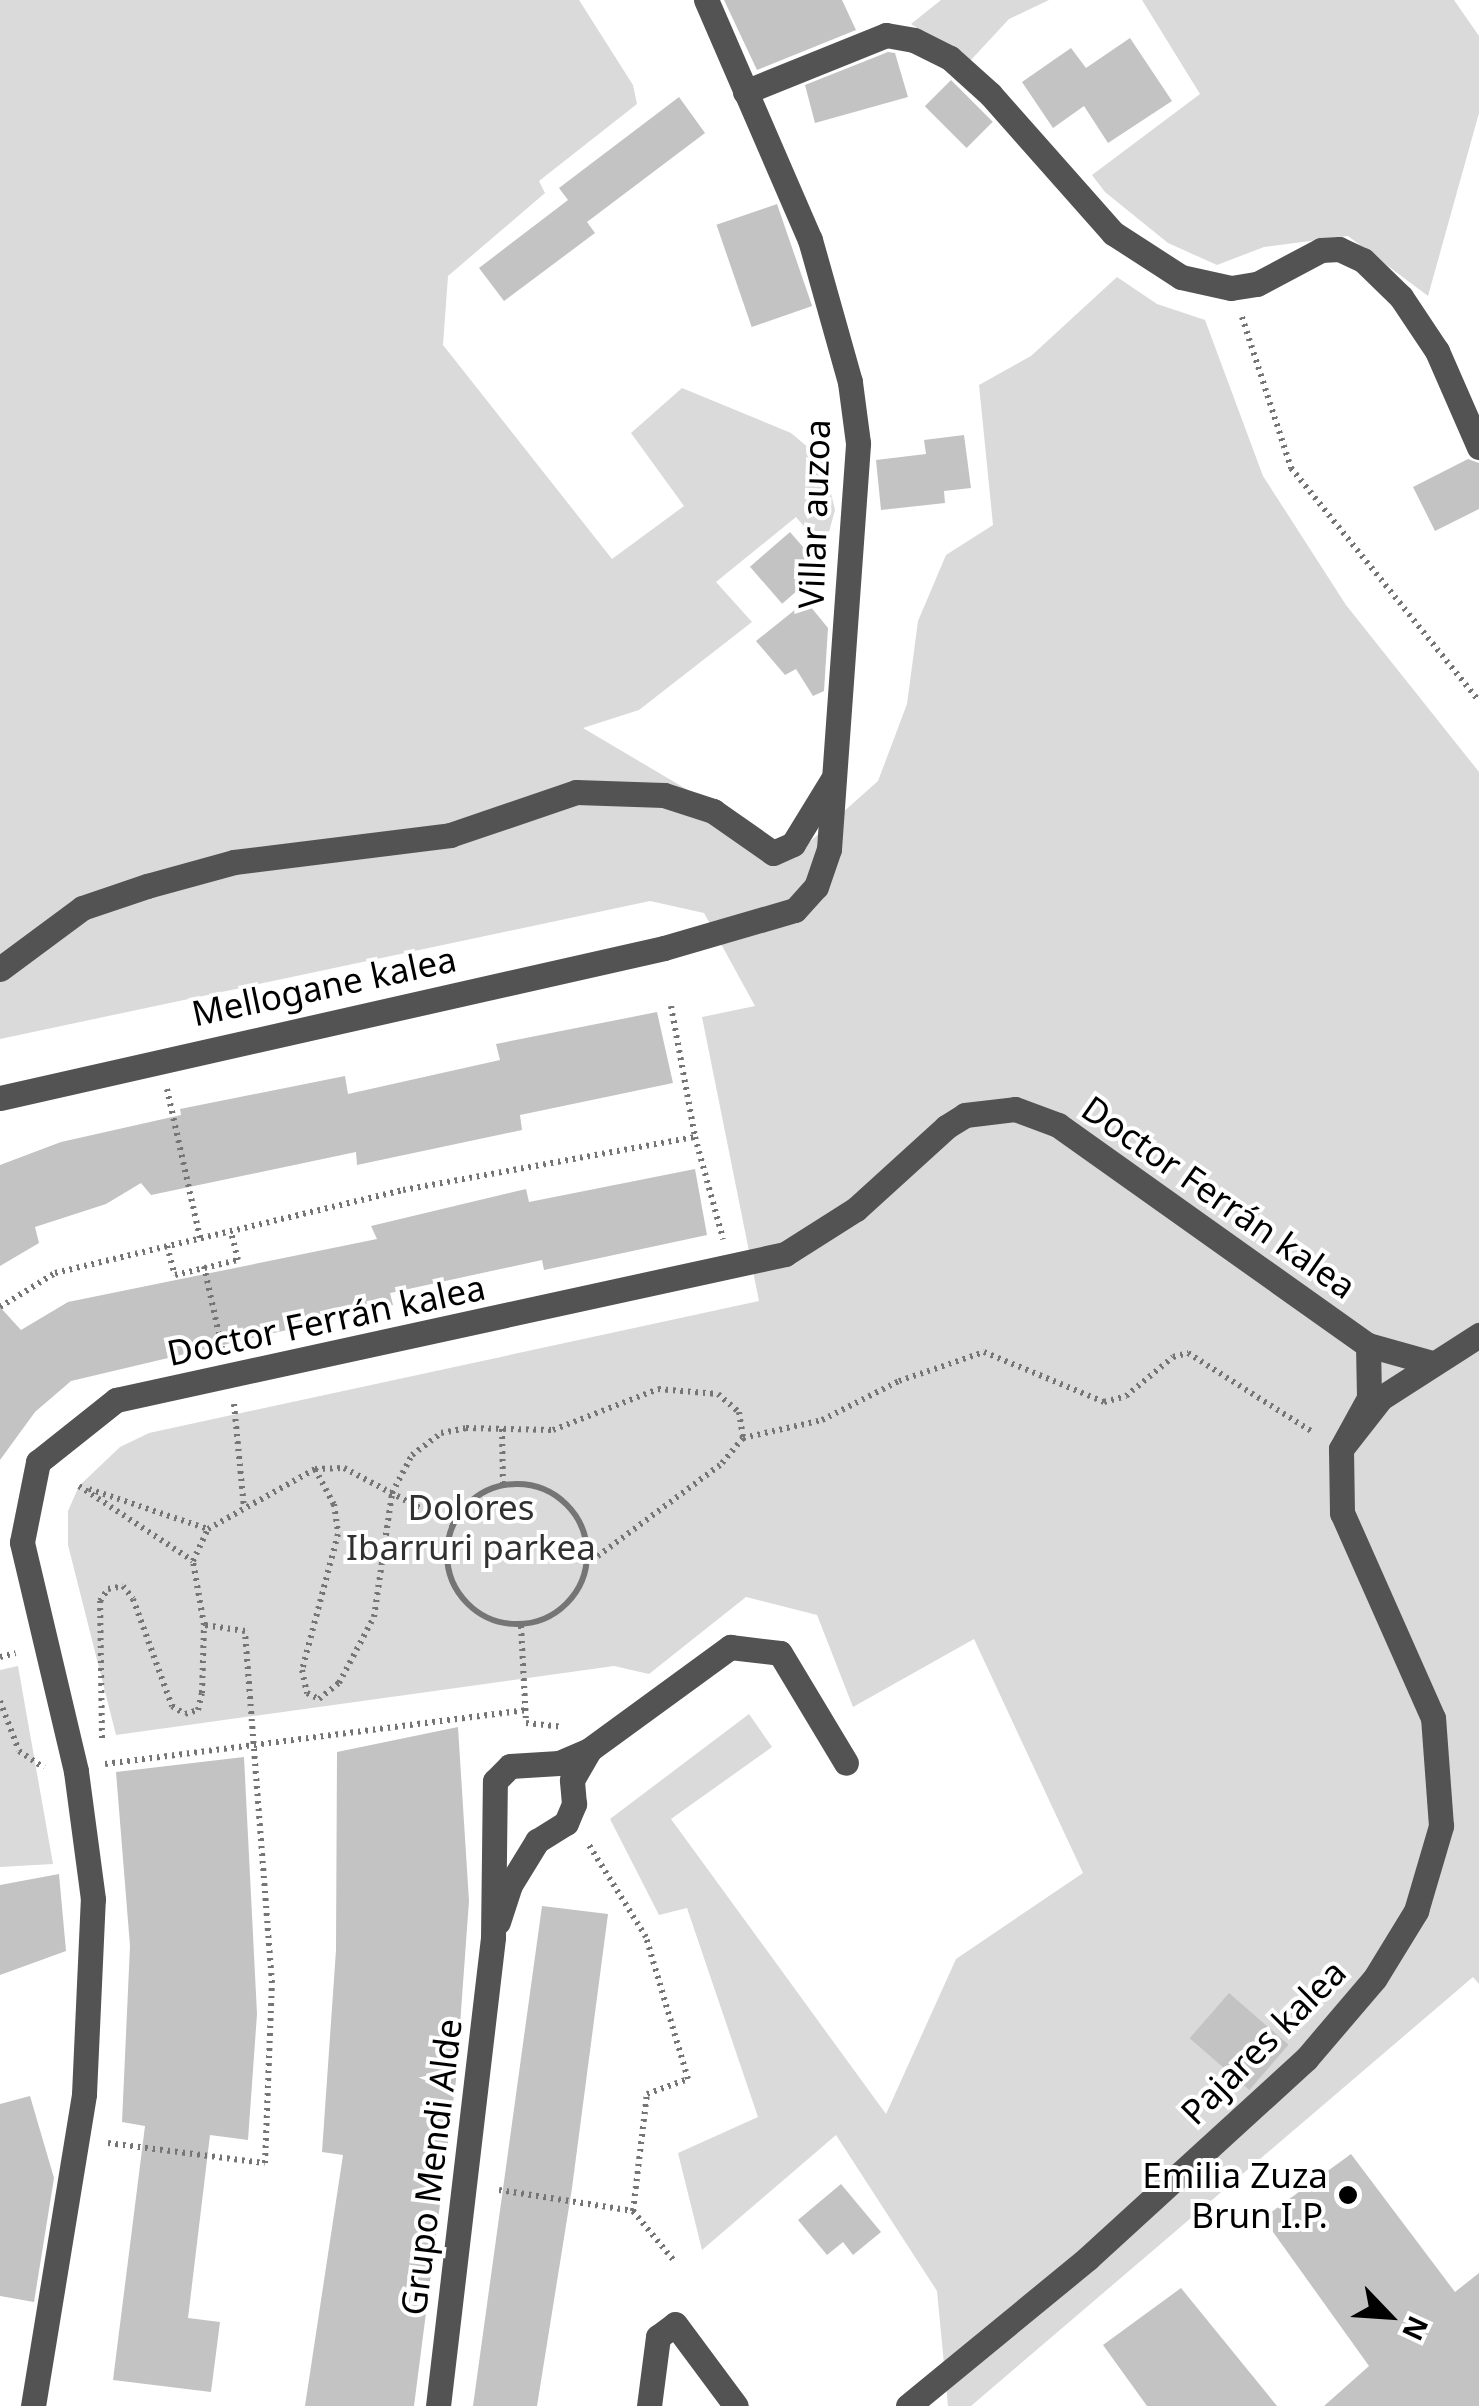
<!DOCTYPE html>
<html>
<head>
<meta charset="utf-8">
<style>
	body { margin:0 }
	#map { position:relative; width:1479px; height:2406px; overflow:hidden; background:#fff; font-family:"Noto Sans",sans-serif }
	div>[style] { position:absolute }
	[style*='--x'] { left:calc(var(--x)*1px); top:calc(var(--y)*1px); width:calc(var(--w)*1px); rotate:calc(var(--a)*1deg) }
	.green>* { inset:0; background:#dadada }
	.building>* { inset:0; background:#c3c3c3; transform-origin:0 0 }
	.path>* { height:6px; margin-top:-3px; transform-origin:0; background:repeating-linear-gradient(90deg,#757575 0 2.5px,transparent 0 7.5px) }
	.path>.ring { margin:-3px; padding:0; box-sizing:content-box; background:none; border:6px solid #757575; border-radius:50% }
	.minor>* { height:25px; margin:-12.5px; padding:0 12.5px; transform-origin:12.5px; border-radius:12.5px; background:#535353 }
	.dots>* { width:28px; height:28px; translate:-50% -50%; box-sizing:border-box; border:5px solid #fff; border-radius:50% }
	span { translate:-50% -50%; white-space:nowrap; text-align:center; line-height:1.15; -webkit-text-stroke:8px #fff; paint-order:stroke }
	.street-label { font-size:35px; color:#000 }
	.park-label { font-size:35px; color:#313131 }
	.poi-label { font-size:35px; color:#000 }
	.right { translate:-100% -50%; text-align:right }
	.north { position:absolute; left:1339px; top:2266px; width:100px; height:100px; -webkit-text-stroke:8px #fff; paint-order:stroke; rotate:115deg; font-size:28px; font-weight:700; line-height:40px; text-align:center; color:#000 }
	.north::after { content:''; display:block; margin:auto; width:35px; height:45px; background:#000; clip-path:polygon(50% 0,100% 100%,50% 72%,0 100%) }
</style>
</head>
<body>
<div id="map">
	<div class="green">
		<div style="clip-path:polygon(0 0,579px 0,633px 85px,637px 104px,539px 181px,545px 193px,448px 276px,443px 345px,612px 559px,684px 506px,631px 433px,682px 388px,791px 433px,823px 460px,835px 510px,824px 550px,796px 517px,716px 582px,752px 622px,639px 710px,583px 728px,796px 854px,878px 781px,907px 704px,918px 621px,946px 555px,993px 525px,979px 385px,1031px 356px,1117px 277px,1157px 304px,1205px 320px,1263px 476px,1346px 605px,1479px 772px,1479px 1984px,1473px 1977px,971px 2406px,948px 2406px,937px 2291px,836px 2135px,702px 2250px,678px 2153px,758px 2117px,687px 1908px,659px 1915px,610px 1819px,749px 1714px,772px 1747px,671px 1819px,886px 2114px,956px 1959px,1083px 1873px,974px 1639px,853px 1707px,817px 1615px,746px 1597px,649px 1674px,614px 1666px,116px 1735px,68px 1545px,68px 1511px,79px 1486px,120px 1447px,149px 1433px,759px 1301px,702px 1017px,755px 1006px,704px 913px,650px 901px,0 1039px)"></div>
		<div style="clip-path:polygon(941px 0,1049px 0,1009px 19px,970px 61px,911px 24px)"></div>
		<div style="clip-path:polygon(1142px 0,1454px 0,1479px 36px,1479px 113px,1428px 296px,1348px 236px,1264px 247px,1217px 265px,1168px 243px,1105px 192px,1092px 175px,1200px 94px)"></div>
		<div style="clip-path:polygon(18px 1666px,53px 1864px,0 1867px,0 1670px)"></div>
	</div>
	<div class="building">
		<div style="clip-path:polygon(724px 0,842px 0,856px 30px,757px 70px)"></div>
		<div style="clip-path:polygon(1130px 38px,1172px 101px,1108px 143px,1084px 106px,1053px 128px,1022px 82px,1071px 48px,1086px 68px)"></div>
		<div style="clip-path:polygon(888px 52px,895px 53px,908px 97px,815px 123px,805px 85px)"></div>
		<div style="left:951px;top:80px;width:59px;height:37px;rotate:45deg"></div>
		<div style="clip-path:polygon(679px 97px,705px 133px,587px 222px,595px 233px,504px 301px,479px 268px,568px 200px,559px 188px)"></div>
		<div style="left:777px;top:204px;width:108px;height:64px;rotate:71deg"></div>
		<div style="clip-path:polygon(964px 435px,971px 488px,944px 491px,945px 503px,881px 510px,876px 460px,926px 454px,924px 440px)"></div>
		<div style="clip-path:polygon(1468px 459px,1479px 463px,1479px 509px,1435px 531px,1413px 487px)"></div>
		<div style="left:790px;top:532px;width:49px;height:53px;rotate:49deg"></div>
		<div style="clip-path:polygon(806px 601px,828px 628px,824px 691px,813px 696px,796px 669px,785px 675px,756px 641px)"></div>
		<div style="clip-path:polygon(657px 1012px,673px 1083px,520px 1115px,522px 1130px,357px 1165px,356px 1152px,151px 1195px,141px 1183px,106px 1204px,35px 1227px,39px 1243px,0 1266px,0 1165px,61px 1142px,181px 1115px,180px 1109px,345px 1076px,348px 1094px,500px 1060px,496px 1044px)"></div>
		<div style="clip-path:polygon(695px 1169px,707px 1235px,544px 1270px,542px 1260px,390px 1293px,393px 1305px,71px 1381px,35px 1412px,0 1460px,0 1307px,21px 1330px,68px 1302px,377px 1239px,371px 1226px,526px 1189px,529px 1202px)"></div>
		<div style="clip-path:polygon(458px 1727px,469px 1901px,456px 2080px,414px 2406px,305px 2406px,343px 2155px,322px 2152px,336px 1950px,337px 1752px)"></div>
		<div style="clip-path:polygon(244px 1757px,257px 2014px,248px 2140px,210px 2135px,188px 2318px,220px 2322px,211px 2392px,113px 2380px,145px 2126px,122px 2122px,130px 1946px,116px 1772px)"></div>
		<div style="clip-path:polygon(59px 1874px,66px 1951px,0 1975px,0 1885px)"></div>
		<div style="clip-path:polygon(542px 1906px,608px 1914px,572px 2188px,537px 2406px,473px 2406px)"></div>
		<div style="left:1229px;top:1993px;width:79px;height:60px;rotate:41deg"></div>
		<div style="clip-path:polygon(30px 2096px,54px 2178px,34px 2302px,0 2296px,0 2104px)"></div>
		<div style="clip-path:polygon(1351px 2154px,1455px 2292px,1479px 2273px,1479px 2406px,1324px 2406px,1369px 2366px,1263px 2218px)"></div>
		<div style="clip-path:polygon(841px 2184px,881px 2232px,853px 2255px,843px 2242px,827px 2255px,798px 2220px)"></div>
		<div style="clip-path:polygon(1181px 2288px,1277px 2406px,1147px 2406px,1103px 2345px)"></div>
	</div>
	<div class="path">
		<div style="--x:1242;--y:317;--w:159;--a:72"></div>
		<div style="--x:1291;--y:468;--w:299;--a:51.1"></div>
		<div style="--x:671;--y:1006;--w:133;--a:79.6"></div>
		<div style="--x:695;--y:1137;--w:106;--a:74.6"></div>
		<div style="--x:167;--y:1089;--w:153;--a:77.5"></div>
		<div style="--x:167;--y:1246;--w:30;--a:75"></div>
		<div style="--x:175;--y:1275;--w:65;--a:-13.4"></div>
		<div style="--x:238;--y:1260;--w:30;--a:-104"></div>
		<div style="--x:204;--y:1266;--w:84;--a:77.6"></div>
		<div style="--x:0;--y:1307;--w:65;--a:-31.7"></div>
		<div style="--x:55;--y:1273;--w:358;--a:-13.4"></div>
		<div style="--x:403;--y:1190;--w:297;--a:-10.3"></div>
		<div style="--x:234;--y:1404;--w:103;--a:84.5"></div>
		<div style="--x:502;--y:1429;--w:56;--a:89"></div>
		<div style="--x:743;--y:1438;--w:81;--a:-12.8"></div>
		<div style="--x:822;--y:1420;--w:86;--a:-26.9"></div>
		<div style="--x:899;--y:1381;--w:90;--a:-18.8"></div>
		<div style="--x:984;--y:1352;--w:130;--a:22.6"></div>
		<div style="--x:1104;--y:1402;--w:23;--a:-15"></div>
		<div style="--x:1126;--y:1396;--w:61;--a:-39.7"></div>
		<div style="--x:1173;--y:1357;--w:16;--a:-15"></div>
		<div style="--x:1188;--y:1353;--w:149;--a:32.4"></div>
		<div style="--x:315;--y:1469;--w:40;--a:62"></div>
		<div style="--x:334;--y:1504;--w:30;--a:82"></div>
		<div style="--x:338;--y:1534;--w:141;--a:104.8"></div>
		<div style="--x:302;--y:1670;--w:24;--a:78"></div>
		<div style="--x:307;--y:1693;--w:13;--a:27"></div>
		<div style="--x:319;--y:1699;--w:26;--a:-39"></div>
		<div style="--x:339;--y:1683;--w:75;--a:-62.1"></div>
		<div style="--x:374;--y:1617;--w:125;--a:-81.7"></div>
		<div style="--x:392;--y:1493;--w:43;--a:-62.2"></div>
		<div style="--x:412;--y:1455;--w:36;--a:-37"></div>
		<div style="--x:441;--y:1433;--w:25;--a:-11"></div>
		<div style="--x:466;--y:1428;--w:87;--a:1.3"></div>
		<div style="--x:553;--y:1430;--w:113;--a:-21.3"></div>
		<div style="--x:658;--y:1389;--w:60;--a:4.8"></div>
		<div style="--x:718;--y:1394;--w:28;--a:41"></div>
		<div style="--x:739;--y:1412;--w:26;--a:81"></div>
		<div style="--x:743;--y:1438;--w:35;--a:130"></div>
		<div style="--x:720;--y:1465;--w:166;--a:143.3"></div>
		<div class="ring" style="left:447px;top:1484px;width:134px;height:134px"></div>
		<div style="--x:79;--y:1486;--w:136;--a:33.3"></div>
		<div style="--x:89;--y:1489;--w:126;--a:18.6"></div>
		<div style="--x:521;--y:1626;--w:97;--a:87"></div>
		<div style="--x:526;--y:1723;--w:36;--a:6"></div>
		<div style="--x:0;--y:1657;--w:16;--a:-14"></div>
		<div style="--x:0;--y:1701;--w:53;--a:69.2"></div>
		<div style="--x:19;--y:1751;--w:30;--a:34"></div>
		<div style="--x:102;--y:1738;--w:137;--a:-90.8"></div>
		<div style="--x:100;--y:1601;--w:14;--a:-56"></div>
		<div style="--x:108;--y:1589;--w:15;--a:-11"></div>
		<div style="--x:123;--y:1586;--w:16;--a:52"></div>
		<div style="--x:133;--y:1599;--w:114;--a:70"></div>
		<div style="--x:172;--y:1706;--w:15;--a:32"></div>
		<div style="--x:185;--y:1714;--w:14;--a:-17"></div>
		<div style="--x:198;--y:1710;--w:17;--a:-77"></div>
		<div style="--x:202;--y:1693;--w:68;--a:-88.3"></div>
		<div style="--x:105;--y:1764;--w:423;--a:-7.3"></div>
		<div style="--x:108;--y:2143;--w:158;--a:7.3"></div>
		<div style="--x:265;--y:2163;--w:180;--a:-87.8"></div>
		<div style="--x:272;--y:1983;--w:353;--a:-94.4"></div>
		<div style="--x:245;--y:1631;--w:41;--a:-171.7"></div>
		<div style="--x:204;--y:1625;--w:65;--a:-99.8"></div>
		<div style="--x:193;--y:1561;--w:35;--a:-65"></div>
		<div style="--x:208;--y:1529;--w:123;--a:-29.3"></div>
		<div style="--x:315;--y:1469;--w:29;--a:-2"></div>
		<div style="--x:344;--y:1468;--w:122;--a:27.8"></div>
		<div style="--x:499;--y:2190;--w:136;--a:8.9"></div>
		<div style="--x:633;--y:2211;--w:118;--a:-83.2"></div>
		<div style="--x:647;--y:2094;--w:44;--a:-20.1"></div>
		<div style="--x:688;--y:2079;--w:148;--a:-106.5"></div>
		<div style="--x:646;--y:1937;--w:112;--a:-121.8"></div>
		<div style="--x:633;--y:2211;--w:66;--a:50.5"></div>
	</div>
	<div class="minor">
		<div style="--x:745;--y:92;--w:152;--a:-22"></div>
		<div style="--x:886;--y:35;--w:28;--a:10"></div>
		<div style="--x:914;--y:40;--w:40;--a:26.6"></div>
		<div style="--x:950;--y:58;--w:54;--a:42"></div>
		<div style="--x:990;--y:94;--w:186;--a:48.5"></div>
		<div style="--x:1113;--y:233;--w:81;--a:32.9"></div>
		<div style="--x:1181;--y:277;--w:51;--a:12.4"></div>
		<div style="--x:1231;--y:288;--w:26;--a:-9"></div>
		<div style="--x:1257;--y:284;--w:72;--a:-28"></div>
		<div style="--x:1321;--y:250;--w:18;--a:-3"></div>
		<div style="--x:1339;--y:249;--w:26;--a:25"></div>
		<div style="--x:1363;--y:260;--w:53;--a:44.2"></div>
		<div style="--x:1401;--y:297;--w:65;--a:56.3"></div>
		<div style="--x:1437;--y:351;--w:105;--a:66.4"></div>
		<div style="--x:0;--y:969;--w:102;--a:-36.6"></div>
		<div style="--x:82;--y:908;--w:69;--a:-18.7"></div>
		<div style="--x:147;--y:886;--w:90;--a:-15.4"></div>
		<div style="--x:234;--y:862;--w:218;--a:-7.1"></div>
		<div style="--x:450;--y:835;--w:133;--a:-18.8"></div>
		<div style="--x:576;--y:792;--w:88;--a:2"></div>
		<div style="--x:664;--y:795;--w:52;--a:18.1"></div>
		<div style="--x:713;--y:811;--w:73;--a:35"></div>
		<div style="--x:773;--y:853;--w:22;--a:-24"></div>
		<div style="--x:793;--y:844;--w:73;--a:-58.5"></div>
		<div style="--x:0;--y:1098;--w:681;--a:-12.73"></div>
		<div style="--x:664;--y:948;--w:136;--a:-16.2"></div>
		<div style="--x:795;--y:910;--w:31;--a:-48"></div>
		<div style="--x:816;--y:887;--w:40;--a:-71.1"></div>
		<div style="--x:829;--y:849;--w:407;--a:-85.9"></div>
		<div style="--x:858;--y:443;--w:62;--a:-97.5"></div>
		<div style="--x:850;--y:382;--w:148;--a:-105.7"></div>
		<div style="--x:810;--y:240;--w:262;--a:-113.4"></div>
		<div style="--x:1368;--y:1345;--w:63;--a:15.6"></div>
		<div style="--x:498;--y:1922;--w:39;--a:-72"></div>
		<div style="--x:510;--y:1885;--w:52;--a:-58.5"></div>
		<div style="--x:537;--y:1841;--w:34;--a:-32"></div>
		<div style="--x:566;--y:1823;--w:21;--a:-67"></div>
		<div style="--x:574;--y:1804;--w:24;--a:-95"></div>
		<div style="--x:572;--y:1780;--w:34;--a:-60"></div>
		<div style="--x:33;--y:2406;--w:316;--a:-80.7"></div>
		<div style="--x:84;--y:2094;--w:195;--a:-87.4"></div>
		<div style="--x:93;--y:1899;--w:129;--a:-97.6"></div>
		<div style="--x:76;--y:1771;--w:235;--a:-103.3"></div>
		<div style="--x:22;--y:1542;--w:82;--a:-78.7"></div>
		<div style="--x:38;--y:1462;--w:100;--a:-38.5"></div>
		<div style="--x:116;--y:1400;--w:685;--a:-12.31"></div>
		<div style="--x:785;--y:1254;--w:84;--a:-32.4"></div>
		<div style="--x:856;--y:1209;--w:122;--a:-42.3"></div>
		<div style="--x:946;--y:1127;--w:22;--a:-32"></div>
		<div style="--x:965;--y:1115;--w:50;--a:-6.8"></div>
		<div style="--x:1015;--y:1109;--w:46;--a:20.4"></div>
		<div style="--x:1058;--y:1125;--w:380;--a:35.4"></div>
		<div style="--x:1368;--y:1345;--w:53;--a:88.9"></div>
		<div style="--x:1369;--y:1398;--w:58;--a:118.8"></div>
		<div style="--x:438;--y:2406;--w:472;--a:-83.3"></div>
		<div style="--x:493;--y:1937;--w:156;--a:-89.3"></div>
		<div style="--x:495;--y:1781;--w:21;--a:-45"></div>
		<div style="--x:510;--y:1766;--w:49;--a:-3.5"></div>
		<div style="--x:559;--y:1763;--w:33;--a:-23"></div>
		<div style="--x:589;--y:1750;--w:175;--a:-36.1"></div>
		<div style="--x:730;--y:1647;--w:50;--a:6.8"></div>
		<div style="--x:780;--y:1653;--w:128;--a:59"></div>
		<div style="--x:649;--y:2406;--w:70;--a:-82.6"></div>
		<div style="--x:658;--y:2337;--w:21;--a:-37"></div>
		<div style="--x:675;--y:2324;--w:102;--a:53.4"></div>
		<div style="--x:908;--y:2406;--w:233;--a:-39.4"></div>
		<div style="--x:1088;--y:2258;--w:295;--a:-42.4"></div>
		<div style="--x:1306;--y:2059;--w:106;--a:-49.6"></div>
		<div style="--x:1375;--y:1978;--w:79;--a:-58.5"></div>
		<div style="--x:1416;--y:1911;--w:89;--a:-73.6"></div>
		<div style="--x:1441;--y:1826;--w:108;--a:-94.2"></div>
		<div style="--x:1433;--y:1718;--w:224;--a:-113.9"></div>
		<div style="--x:1342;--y:1513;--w:64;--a:-90.9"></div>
		<div style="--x:1341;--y:1449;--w:65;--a:-51.9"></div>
		<div style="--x:1381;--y:1398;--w:117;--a:-32.7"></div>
	</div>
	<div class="dots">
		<div style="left:1348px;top:2195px;background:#000"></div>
	</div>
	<div class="street-label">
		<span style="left:814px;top:514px;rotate:-88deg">Villar auzoa</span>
		<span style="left:324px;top:986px;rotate:-12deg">Mellogane kalea</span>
		<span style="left:1219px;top:1197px;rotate:35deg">Doctor Ferrán kalea</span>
		<span style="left:326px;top:1320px;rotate:-12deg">Doctor Ferrán kalea</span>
		<span style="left:1263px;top:2042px;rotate:-45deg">Pajares kalea</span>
		<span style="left:431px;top:2167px;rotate:-83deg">Grupo Mendi Alde</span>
	</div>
	<div class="park-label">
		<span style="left:471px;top:1527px">Dolores<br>Ibarruri parkea</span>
	</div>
	<div class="poi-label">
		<span class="right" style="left:1328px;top:2195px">Emilia Zuza<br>Brun I.P.</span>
	</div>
	<div class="north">N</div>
</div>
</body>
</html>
